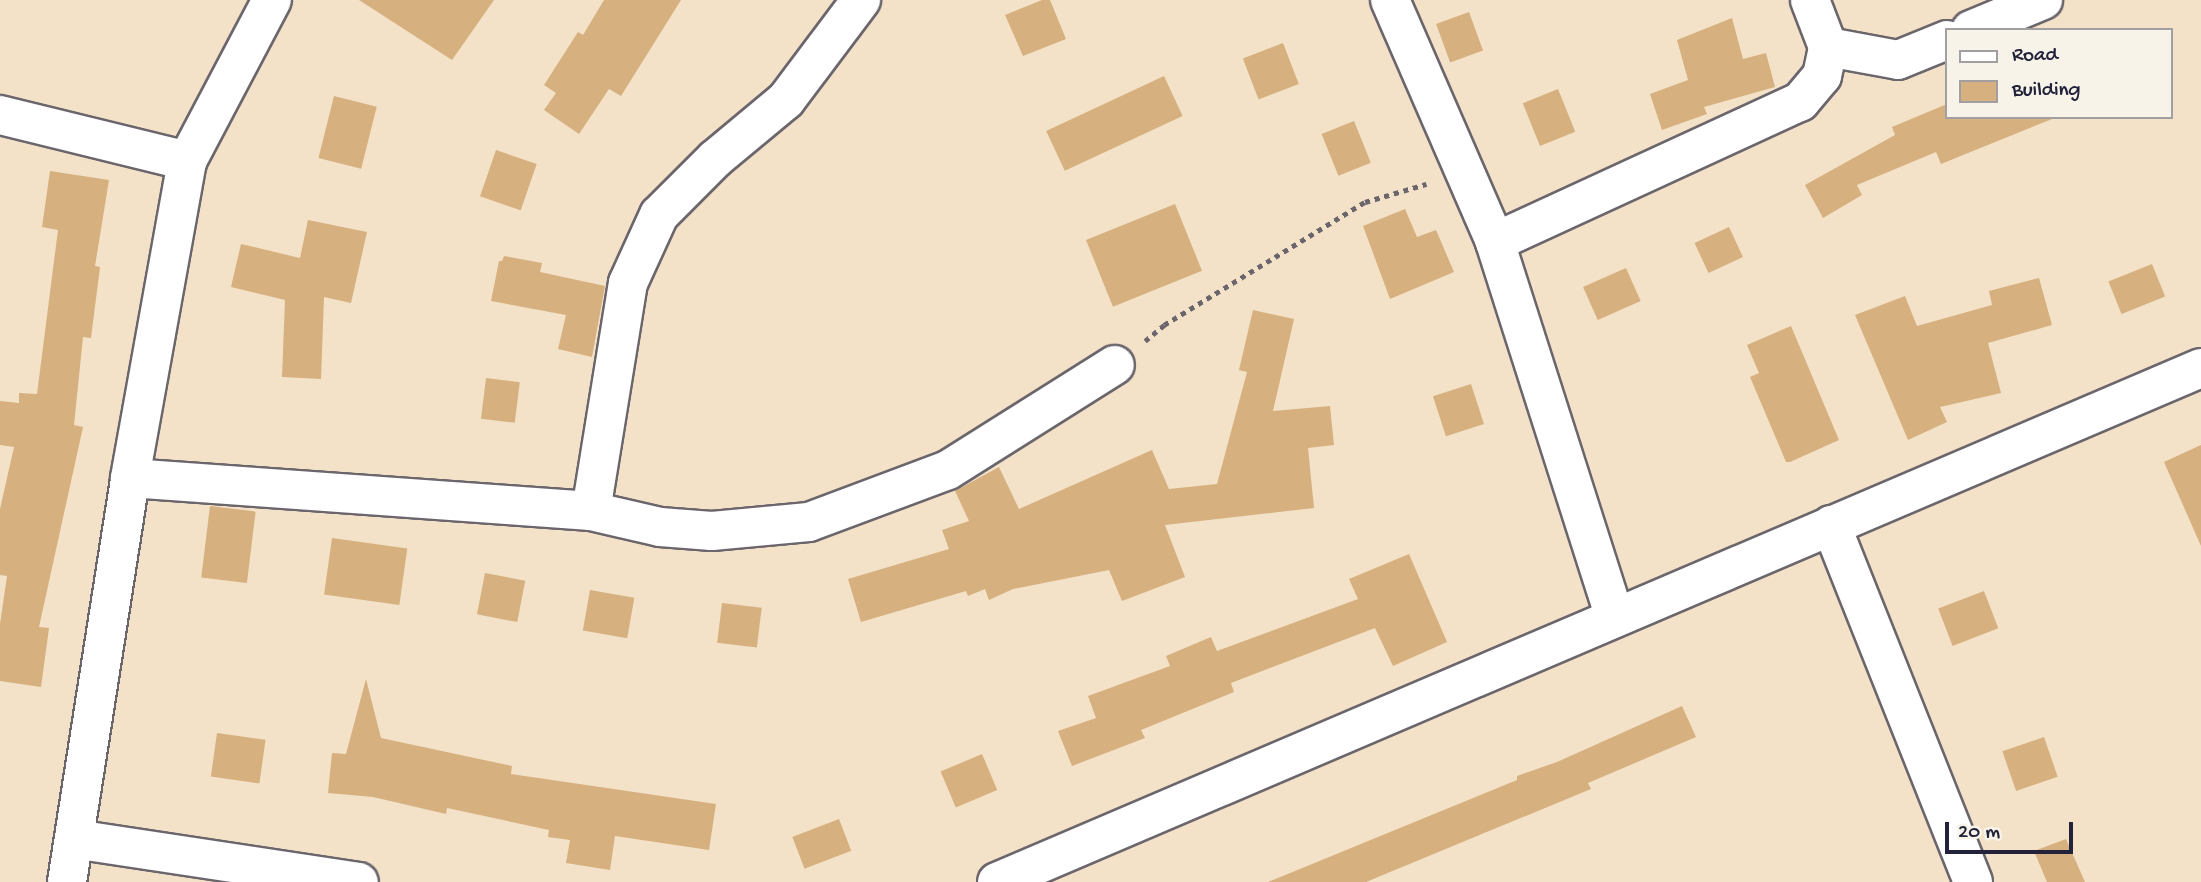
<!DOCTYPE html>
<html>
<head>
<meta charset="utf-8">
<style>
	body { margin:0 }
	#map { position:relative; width:2201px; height:882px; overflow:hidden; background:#f3e2c8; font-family:"Gochi Hand",sans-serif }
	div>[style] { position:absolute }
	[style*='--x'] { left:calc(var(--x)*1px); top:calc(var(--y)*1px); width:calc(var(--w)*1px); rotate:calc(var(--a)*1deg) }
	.building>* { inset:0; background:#d6b07e; transform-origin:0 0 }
	.path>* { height:4.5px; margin-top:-2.25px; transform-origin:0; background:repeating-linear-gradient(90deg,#6b656c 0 5px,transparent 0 10px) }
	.roads { filter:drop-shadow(2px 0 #6b656c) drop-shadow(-2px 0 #6b656c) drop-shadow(0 2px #6b656c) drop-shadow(0 -2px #6b656c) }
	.minor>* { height:38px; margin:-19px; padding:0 19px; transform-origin:19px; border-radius:19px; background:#fff }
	span { translate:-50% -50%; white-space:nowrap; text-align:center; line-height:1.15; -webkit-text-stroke:6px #f7f3e8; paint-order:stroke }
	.legend { position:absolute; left:1945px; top:28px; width:228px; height:91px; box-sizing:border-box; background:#f7f3e8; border:2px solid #a29fa3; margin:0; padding:9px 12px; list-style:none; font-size:21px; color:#22223b }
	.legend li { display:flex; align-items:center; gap:14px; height:35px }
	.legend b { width:35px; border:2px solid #a29fa3 }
	.scale { position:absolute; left:1945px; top:822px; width:128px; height:32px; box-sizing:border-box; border:4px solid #22223b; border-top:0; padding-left:9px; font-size:21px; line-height:24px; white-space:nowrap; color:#22223b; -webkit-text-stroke:5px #f7f3e8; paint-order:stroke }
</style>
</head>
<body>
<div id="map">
	<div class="building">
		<div style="clip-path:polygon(359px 0,494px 0,452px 60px)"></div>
		<div style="clip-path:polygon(604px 0,681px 0,621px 96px,609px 89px,579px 134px,544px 110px,556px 93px,544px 85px,578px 32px,583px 35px)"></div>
		<div style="clip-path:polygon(1042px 0,1050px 0,1066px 39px,1023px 56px,1005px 15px)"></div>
		<div style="left:1469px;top:12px;width:41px;height:35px;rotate:70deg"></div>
		<div style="clip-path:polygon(1732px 18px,1743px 59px,1766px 53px,1775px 87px,1704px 107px,1707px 114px,1662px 130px,1650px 94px,1688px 80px,1677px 40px)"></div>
		<div style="left:1283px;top:43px;width:44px;height:43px;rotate:69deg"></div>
		<div style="left:1164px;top:76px;width:44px;height:130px;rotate:65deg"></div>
		<div style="left:1558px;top:89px;width:46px;height:38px;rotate:68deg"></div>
		<div style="left:334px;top:96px;width:44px;height:64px;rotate:14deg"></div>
		<div style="clip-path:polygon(1947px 104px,1947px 117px,2052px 119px,1941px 164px,1936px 152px,1857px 185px,1862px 195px,1823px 218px,1805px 185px,1895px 135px,1892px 127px)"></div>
		<div style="left:1354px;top:121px;width:45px;height:35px;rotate:68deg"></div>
		<div style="left:496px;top:150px;width:43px;height:49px;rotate:19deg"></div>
		<div style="clip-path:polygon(50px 171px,109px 180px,95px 266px,100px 267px,91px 338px,83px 337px,74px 425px,83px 427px,39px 627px,49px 628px,41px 687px,0 681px,0 624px,7px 576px,0 575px,0 509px,14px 447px,0 445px,0 401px,19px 403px,19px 393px,37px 394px,58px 230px,42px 227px)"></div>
		<div style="left:1175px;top:204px;width:72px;height:96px;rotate:68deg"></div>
		<div style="clip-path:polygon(1405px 209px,1417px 237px,1436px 230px,1454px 272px,1390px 299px,1363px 226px)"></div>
		<div style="clip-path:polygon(308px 220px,367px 232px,351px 303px,324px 297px,321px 379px,282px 377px,285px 300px,231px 287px,241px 244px,300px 258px)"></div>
		<div style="left:1729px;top:227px;width:33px;height:38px;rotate:65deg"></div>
		<div style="clip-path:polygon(504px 256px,542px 263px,540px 272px,605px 286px,592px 357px,558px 349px,566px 315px,491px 301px,499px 261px,502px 261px)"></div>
		<div style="left:2152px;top:264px;width:35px;height:47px;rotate:68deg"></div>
		<div style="left:1626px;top:268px;width:36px;height:47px;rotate:66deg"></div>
		<div style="clip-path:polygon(2039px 278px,2052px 325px,1988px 343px,2001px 393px,1940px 407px,1947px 422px,1908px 440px,1855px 315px,1905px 296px,1917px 326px,1992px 305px,1989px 291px)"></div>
		<div style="clip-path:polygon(1253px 310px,1294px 319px,1273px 411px,1330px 406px,1334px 445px,1308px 448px,1314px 508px,1165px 525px,1185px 577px,1122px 601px,1109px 570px,1013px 589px,989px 600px,985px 589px,968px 596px,966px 591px,861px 622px,848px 579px,949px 549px,942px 530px,969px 521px,955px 491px,999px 467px,1019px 509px,1152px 450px,1169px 489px,1217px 484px,1247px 372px,1239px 370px)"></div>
		<div style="clip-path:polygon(1791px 326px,1839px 440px,1790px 462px,1786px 462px,1750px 377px,1759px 373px,1747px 345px)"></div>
		<div style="left:486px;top:378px;width:34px;height:41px;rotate:7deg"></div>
		<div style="left:1471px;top:384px;width:42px;height:40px;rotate:72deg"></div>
		<div style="clip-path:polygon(2201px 445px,2201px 546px,2164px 462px)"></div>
		<div style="left:210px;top:506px;width:46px;height:72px;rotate:7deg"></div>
		<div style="left:332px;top:538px;width:76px;height:57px;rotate:8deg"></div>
		<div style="clip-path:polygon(1409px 554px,1447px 642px,1393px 666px,1375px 628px,1231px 683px,1234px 692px,1141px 730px,1145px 738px,1072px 766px,1058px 731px,1096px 718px,1088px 696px,1170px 666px,1166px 656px,1211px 637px,1217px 651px,1358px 599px,1349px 579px)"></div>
		<div style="left:485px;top:573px;width:41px;height:42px;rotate:11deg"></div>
		<div style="left:590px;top:590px;width:45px;height:41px;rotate:10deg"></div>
		<div style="left:1984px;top:591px;width:40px;height:49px;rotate:69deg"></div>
		<div style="left:722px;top:603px;width:40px;height:40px;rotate:7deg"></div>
		<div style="clip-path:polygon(366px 679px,381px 738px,512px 766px,511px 774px,716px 804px,709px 850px,615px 836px,610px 870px,566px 863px,570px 840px,548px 837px,549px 830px,447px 808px,446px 814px,373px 797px,328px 793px,332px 753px,346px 754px)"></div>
		<div style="clip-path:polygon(1682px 706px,1696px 737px,1588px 783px,1591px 789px,1366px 882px,1268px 882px,1517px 780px,1517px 776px,1557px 762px)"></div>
		<div style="left:217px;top:733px;width:49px;height:44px;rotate:8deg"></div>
		<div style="left:2044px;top:737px;width:42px;height:44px;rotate:71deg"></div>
		<div style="left:982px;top:754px;width:39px;height:45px;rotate:67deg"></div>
		<div style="left:839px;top:819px;width:34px;height:50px;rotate:69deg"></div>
		<div style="clip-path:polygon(2066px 839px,2085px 882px,2047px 882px,2034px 851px)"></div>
	</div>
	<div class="path">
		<div style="--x:1145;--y:341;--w:25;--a:-40"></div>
		<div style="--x:1164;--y:325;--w:236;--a:-31.5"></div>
		<div style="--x:1365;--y:202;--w:64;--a:-16.4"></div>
	</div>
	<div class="roads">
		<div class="minor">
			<div style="--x:1390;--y:0;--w:264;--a:66.5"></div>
			<div style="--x:1495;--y:242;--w:392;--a:72.3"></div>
			<div style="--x:1971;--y:30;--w:78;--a:-22.6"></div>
			<div style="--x:1828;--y:47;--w:71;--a:10.5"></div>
			<div style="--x:1898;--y:60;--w:53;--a:-22.2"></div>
			<div style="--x:0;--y:115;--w:193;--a:13.8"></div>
			<div style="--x:1495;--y:242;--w:336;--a:-24.7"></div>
			<div style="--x:1800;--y:102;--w:34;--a:-50"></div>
			<div style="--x:1822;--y:76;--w:30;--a:-78"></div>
			<div style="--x:1828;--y:47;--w:50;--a:-111"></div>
			<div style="--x:130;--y:478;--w:462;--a:4.1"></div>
			<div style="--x:591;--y:511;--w:71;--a:13.1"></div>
			<div style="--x:660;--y:527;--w:52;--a:4.4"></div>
			<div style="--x:712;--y:531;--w:97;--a:-5.3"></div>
			<div style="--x:809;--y:522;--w:148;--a:-20.5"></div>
			<div style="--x:948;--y:470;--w:197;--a:-32.2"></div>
			<div style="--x:591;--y:511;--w:231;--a:-80.8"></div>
			<div style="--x:628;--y:283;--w:75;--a:-65.5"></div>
			<div style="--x:659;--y:215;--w:79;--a:-45"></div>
			<div style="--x:715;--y:159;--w:92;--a:-39.7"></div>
			<div style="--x:786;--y:100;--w:125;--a:-53.1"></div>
			<div style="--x:1831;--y:525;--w:384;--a:68.3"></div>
			<div style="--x:74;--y:839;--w:288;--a:8.6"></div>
			<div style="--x:67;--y:882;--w:409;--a:-81.1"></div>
			<div style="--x:130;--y:478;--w:322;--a:-79.8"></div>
			<div style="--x:187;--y:161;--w:182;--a:-62.2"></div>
			<div style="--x:997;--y:882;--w:1309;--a:-23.12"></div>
		</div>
	</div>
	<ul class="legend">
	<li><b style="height:9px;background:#fff"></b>Road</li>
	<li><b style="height:19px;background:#d6b07e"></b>Building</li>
	</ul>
	<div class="scale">20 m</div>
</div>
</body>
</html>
